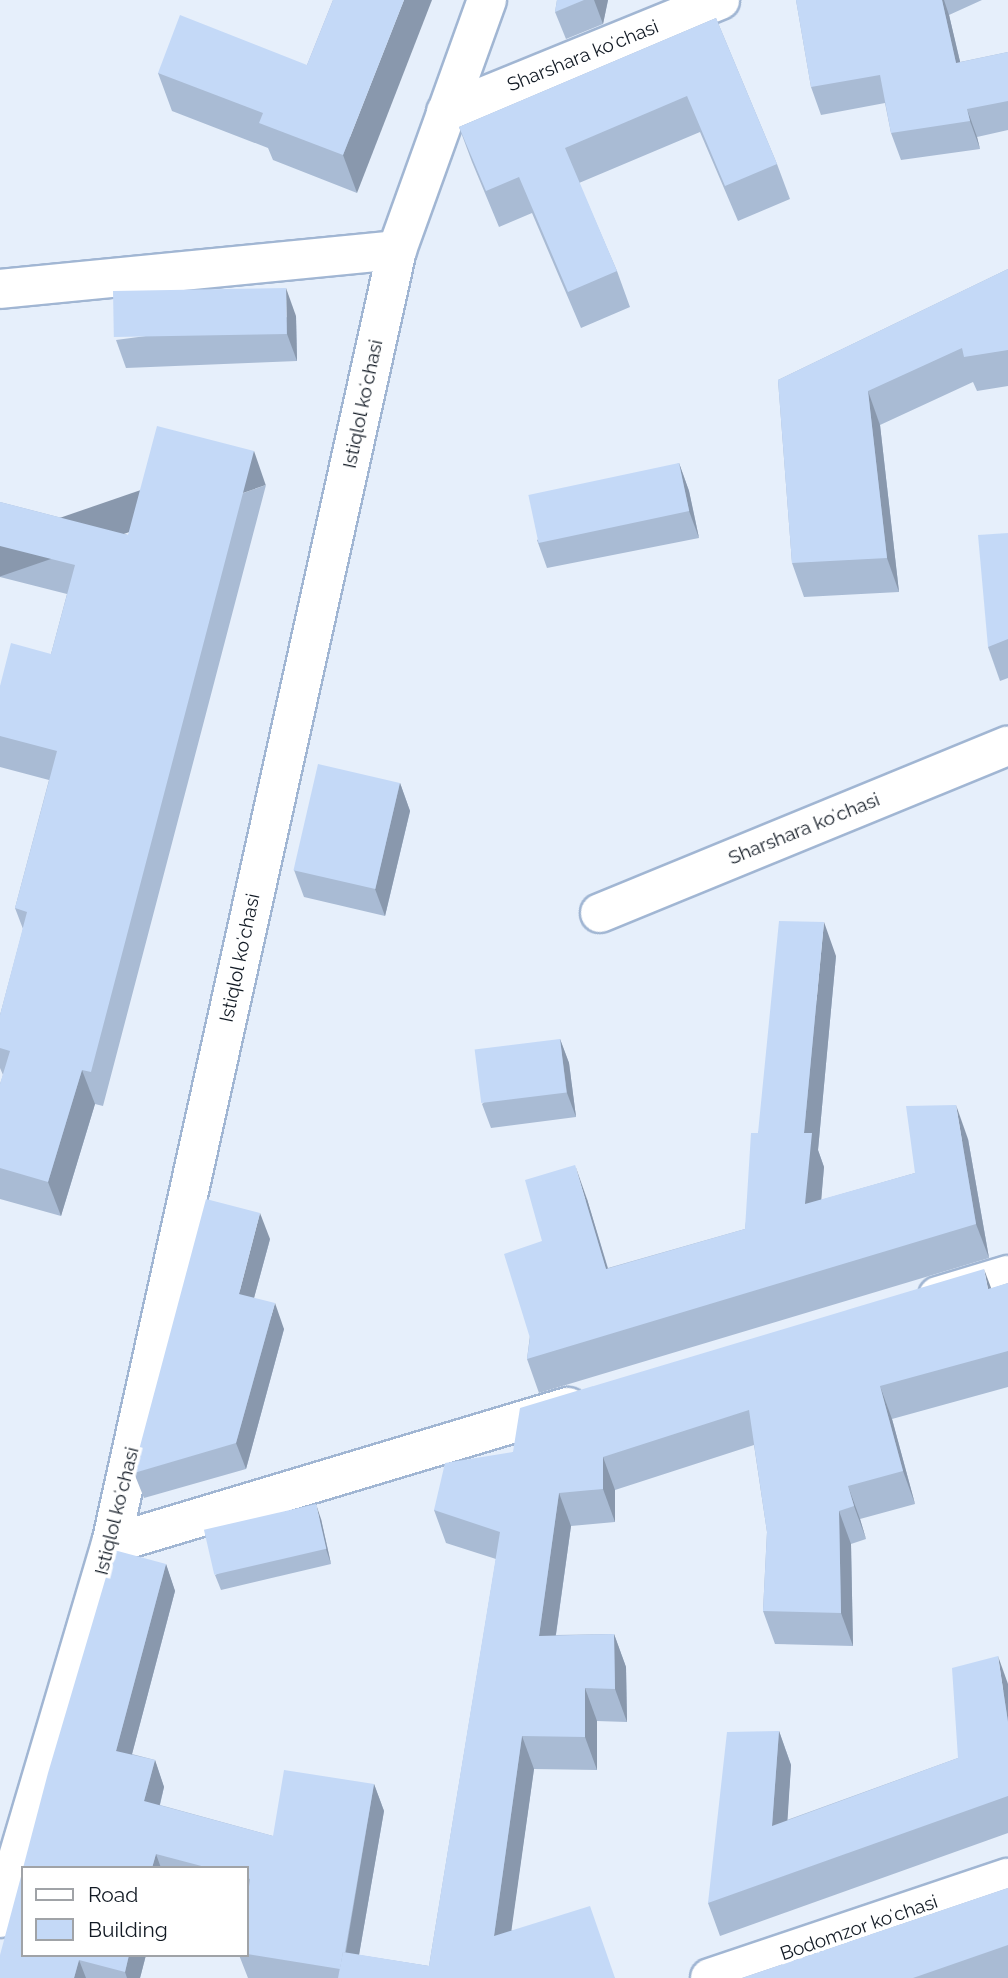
<!DOCTYPE html>
<html>
<head>
<meta charset="utf-8">
<style>
	body { margin:0 }
	#map { position:relative; width:1008px; height:1978px; overflow:hidden; background:#e6effb; font-family:Raleway,sans-serif }
	div>[style] { position:absolute }
	[style*='--x'] { left:calc(var(--x)*1px); top:calc(var(--y)*1px); width:calc(var(--w)*1px); rotate:calc(var(--a)*1deg) }
	.roads { filter:drop-shadow(2px 0 #a1b6d3) drop-shadow(-2px 0 #a1b6d3) drop-shadow(0 2px #a1b6d3) drop-shadow(0 -2px #a1b6d3) }
	.street>* { height:38px; margin:-19px; padding:0 19px; transform-origin:19px; border-radius:19px; background:#fff }
	.wall>* { inset:0; background:#a9bbd4 }
	.shaded-wall>* { inset:0; background:#8998ad; transform-origin:0 0 }
	.building>* { inset:0; background:#c4d9f7; transform-origin:0 0 }
	span { translate:-50% -50%; white-space:nowrap; text-align:center; line-height:1.15; -webkit-text-stroke:7px #fff; paint-order:stroke }
	.street-label { font-size:19px; color:#121a24 }
	.legend { position:absolute; left:21px; top:1866px; width:228px; height:91px; box-sizing:border-box; background:#fff; border:2px solid #a0a3a7; margin:0; padding:9px 12px; list-style:none; font-size:21px; color:#121a24 }
	.legend li { display:flex; align-items:center; gap:14px; height:35px }
	.legend b { width:35px; border:2px solid #a0a3a7 }
</style>
</head>
<body>
<div id="map">
	<div class="roads">
		<div class="street">
			<div style="--x:446;--y:112;--w:296;--a:-22.2"></div>
			<div style="--x:0;--y:289;--w:399;--a:-5.6"></div>
			<div style="--x:600;--y:913;--w:441;--a:-22.3"></div>
			<div style="--x:938;--y:1296;--w:73;--a:-16.7"></div>
			<div style="--x:111;--y:1544;--w:477;--a:-16.7"></div>
			<div style="--x:0;--y:1918;--w:390;--a:-73.5"></div>
			<div style="--x:111;--y:1544;--w:1325;--a:-77.54"></div>
			<div style="--x:397;--y:250;--w:266;--a:-70.2"></div>
			<div style="--x:710;--y:1978;--w:314;--a:-18.6"></div>
		</div>
	</div>
	<div class="wall">
		<div style="clip-path:polygon(333px 0,357px 193px,273px 160px,268px 148px,172px 111px,158px 73px,307px 65px)"></div>
		<div style="clip-path:polygon(557px 0,608px 0,603px 24px,566px 39px,555px 12px)"></div>
		<div style="clip-path:polygon(796px 0,982px 0,949px 15px,960px 62px,1008px 52px,1008px 130px,977px 137px,980px 149px,901px 160px,891px 133px,885px 103px,821px 115px,811px 87px)"></div>
		<div style="clip-path:polygon(716px 18px,777px 164px,790px 199px,738px 221px,700px 132px,579px 183px,617px 271px,630px 307px,581px 328px,532px 213px,499px 227px,472px 162px,459px 127px)"></div>
		<div style="clip-path:polygon(1008px 269px,1008px 386px,977px 391px,973px 382px,880px 425px,899px 592px,804px 597px,792px 563px,778px 380px)"></div>
		<div style="clip-path:polygon(296px 316px,297px 361px,126px 368px,116px 340px)"></div>
		<div style="clip-path:polygon(679px 463px,689px 491px,699px 538px,547px 568px,537px 540px)"></div>
		<div style="clip-path:polygon(266px 485px,103px 1106px,95px 1104px,61px 1216px,0 1199px,0 1084px,3px 1075px,0 1068px,0 1015px,23px 929px,15px 908px,49px 780px,0 767px,0 686px,51px 654px,67px 594px,0 577px,0 502px,128px 535px)"></div>
		<div style="clip-path:polygon(1008px 533px,1008px 678px,1000px 681px,988px 647px)"></div>
		<div style="clip-path:polygon(400px 783px,410px 811px,385px 916px,304px 897px,294px 870px)"></div>
		<div style="clip-path:polygon(836px 956px,818px 1150px,824px 1167px,821px 1200px,915px 1173px,968px 1139px,989px 1258px,539px 1393px,527px 1359px,542px 1241px,587px 1199px,608px 1268px,745px 1229px,758px 1133px)"></div>
		<div style="clip-path:polygon(560px 1039px,569px 1063px,576px 1117px,491px 1128px,482px 1104px)"></div>
		<div style="clip-path:polygon(270px 1239px,254px 1298px,284px 1329px,246px 1469px,144px 1498px,134px 1473px)"></div>
		<div style="clip-path:polygon(1008px 1283px,1008px 1387px,892px 1419px,915px 1504px,860px 1519px,866px 1539px,851px 1544px,853px 1646px,775px 1644px,763px 1611px,767px 1532px,754px 1445px,615px 1490px,615px 1522px,571px 1526px,556px 1635px,614px 1634px,626px 1667px,627px 1722px,597px 1721px,597px 1770px,534px 1769px,511px 1930px,615px 1978px,248px 1978px,239px 1955px,247px 1955px,247px 1868px,23px 1868px,166px 1564px,175px 1591px,132px 1754px,155px 1760px,164px 1787px,160px 1805px,273px 1836px,374px 1784px,384px 1811px,359px 1955px,429px 1966px,496px 1559px,446px 1543px,434px 1510px,513px 1452px)"></div>
		<div style="clip-path:polygon(321px 1519px,331px 1564px,221px 1590px,215px 1575px)"></div>
		<div style="clip-path:polygon(1008px 1684px,1008px 1833px,720px 1936px,708px 1903px,779px 1731px,791px 1765px,787px 1820px,958px 1758px)"></div>
		<div style="clip-path:polygon(1008px 1888px,1008px 1978px,742px 1978px)"></div>
		<div style="clip-path:polygon(23px 1955px,146px 1955px,140px 1978px,0 1978px)"></div>
	</div>
	<div class="shaded-wall">
		<div style="clip-path:polygon(404px 0,432px 0,357px 193px,343px 155px)"></div>
		<div style="clip-path:polygon(594px 0,608px 0,603px 24px)"></div>
		<div style="clip-path:polygon(942px 0,944px 0,949px 15px,967px 91px,956px 63px)"></div>
		<div style="clip-path:polygon(967px 109px,977px 137px,980px 149px,970px 121px)"></div>
		<div style="clip-path:polygon(286px 288px,296px 316px,297px 361px,287px 334px)"></div>
		<div style="clip-path:polygon(868px 391px,880px 425px,899px 592px,887px 558px)"></div>
		<div style="left:254px;top:451px;width:36px;height:642px;rotate:71deg"></div>
		<div style="clip-path:polygon(679px 463px,689px 491px,699px 538px,689px 511px)"></div>
		<div style="clip-path:polygon(400px 783px,410px 811px,385px 916px,375px 889px)"></div>
		<div style="clip-path:polygon(824px 922px,836px 956px,818px 1150px,824px 1167px,818px 1238px,805px 1204px,804px 1133px)"></div>
		<div style="clip-path:polygon(560px 1039px,569px 1063px,576px 1117px,567px 1093px)"></div>
		<div style="clip-path:polygon(82px 1070px,95px 1104px,61px 1216px,48px 1182px)"></div>
		<div style="clip-path:polygon(956px 1105px,968px 1139px,989px 1258px,976px 1224px)"></div>
		<div style="clip-path:polygon(575px 1165px,587px 1199px,618px 1303px,606px 1269px)"></div>
		<div style="clip-path:polygon(260px 1213px,270px 1239px,248px 1320px,239px 1294px)"></div>
		<div style="clip-path:polygon(984px 1269px,996px 1301px,988px 1289px)"></div>
		<div style="clip-path:polygon(275px 1303px,284px 1329px,246px 1469px,236px 1443px)"></div>
		<div style="clip-path:polygon(880px 1386px,892px 1419px,915px 1504px,903px 1471px)"></div>
		<div style="clip-path:polygon(603px 1457px,615px 1490px,615px 1522px,603px 1489px)"></div>
		<div style="clip-path:polygon(848px 1486px,860px 1519px,866px 1539px,854px 1506px)"></div>
		<div style="clip-path:polygon(559px 1493px,571px 1526px,551px 1669px,539px 1636px)"></div>
		<div style="clip-path:polygon(316px 1504px,321px 1519px,331px 1564px,326px 1549px)"></div>
		<div style="clip-path:polygon(839px 1511px,851px 1544px,853px 1646px,841px 1613px)"></div>
		<div style="clip-path:polygon(166px 1564px,175px 1591px,126px 1777px,116px 1751px)"></div>
		<div style="clip-path:polygon(614px 1634px,626px 1667px,627px 1722px,615px 1689px)"></div>
		<div style="clip-path:polygon(998px 1656px,1008px 1684px,1008px 1722px)"></div>
		<div style="clip-path:polygon(585px 1688px,597px 1721px,597px 1770px,585px 1737px)"></div>
		<div style="clip-path:polygon(779px 1731px,791px 1765px,785px 1859px,772px 1826px)"></div>
		<div style="clip-path:polygon(522px 1736px,534px 1769px,506px 1969px,494px 1936px)"></div>
		<div style="clip-path:polygon(155px 1760px,164px 1787px,154px 1828px,144px 1801px)"></div>
		<div style="clip-path:polygon(374px 1784px,384px 1811px,355px 1978px,343px 1969px)"></div>
		<div style="clip-path:polygon(156px 1854px,161px 1868px,152px 1868px)"></div>
		<div style="clip-path:polygon(129px 1955px,146px 1955px,140px 1978px,127px 1978px,125px 1972px)"></div>
		<div style="clip-path:polygon(79px 1960px,86px 1978px,74px 1978px)"></div>
	</div>
	<div class="building">
		<div style="clip-path:polygon(333px 0,404px 0,343px 155px,259px 123px,263px 113px,158px 73px,180px 15px,307px 65px)"></div>
		<div style="clip-path:polygon(557px 0,584px 0,555px 12px)"></div>
		<div style="clip-path:polygon(796px 0,942px 0,956px 63px,1008px 52px,1008px 101px,967px 109px,970px 121px,891px 133px,880px 75px,811px 87px)"></div>
		<div style="clip-path:polygon(716px 18px,777px 164px,725px 186px,687px 96px,565px 148px,617px 271px,568px 292px,519px 177px,486px 191px,459px 127px)"></div>
		<div style="clip-path:polygon(1008px 269px,1008px 350px,964px 357px,962px 348px,868px 391px,887px 558px,792px 563px,778px 380px)"></div>
		<div style="left:286px;top:288px;width:46px;height:173px;rotate:89deg"></div>
		<div style="clip-path:polygon(157px 426px,254px 451px,91px 1072px,82px 1070px,48px 1182px,0 1168px,0 1084px,10px 1051px,0 1048px,0 1015px,27px 912px,15px 908px,57px 751px,0 736px,0 686px,11px 643px,51px 654px,75px 565px,0 546px,0 502px,128px 535px)"></div>
		<div style="left:679px;top:463px;width:49px;height:154px;rotate:78deg"></div>
		<div style="clip-path:polygon(1008px 533px,1008px 639px,988px 647px,978px 535px)"></div>
		<div style="left:318px;top:764px;width:84px;height:109px;rotate:13deg"></div>
		<div style="clip-path:polygon(779px 921px,824px 922px,804px 1133px,812px 1133px,805px 1204px,915px 1173px,906px 1106px,956px 1105px,976px 1224px,527px 1359px,530px 1338px,504px 1254px,542px 1241px,525px 1180px,575px 1165px,606px 1269px,745px 1229px,751px 1133px,758px 1133px)"></div>
		<div style="left:560px;top:1039px;width:54px;height:86px;rotate:83deg"></div>
		<div style="clip-path:polygon(206px 1199px,260px 1213px,239px 1294px,275px 1303px,236px 1443px,134px 1473px,139px 1450px)"></div>
		<div style="clip-path:polygon(984px 1269px,988px 1289px,1008px 1283px,1008px 1351px,880px 1386px,903px 1471px,848px 1486px,854px 1506px,839px 1511px,841px 1613px,763px 1611px,767px 1532px,749px 1410px,603px 1457px,603px 1489px,559px 1493px,539px 1636px,614px 1634px,615px 1689px,585px 1688px,585px 1737px,522px 1736px,494px 1936px,590px 1906px,615px 1978px,338px 1978px,343px 1952px,429px 1966px,500px 1532px,434px 1510px,445px 1463px,513px 1452px,520px 1408px)"></div>
		<div style="left:316px;top:1504px;width:46px;height:115px;rotate:77deg"></div>
		<div style="clip-path:polygon(114px 1550px,166px 1564px,116px 1751px,155px 1760px,144px 1801px,273px 1836px,284px 1770px,374px 1784px,345px 1952px,343px 1952px,340px 1969px,247px 1954px,247px 1901px,250px 1879px,247px 1878px,247px 1868px,209px 1868px,156px 1854px,152px 1868px,23px 1868px,48px 1773px)"></div>
		<div style="clip-path:polygon(998px 1656px,1008px 1722px,1008px 1796px,708px 1903px,727px 1732px,779px 1731px,772px 1826px,958px 1758px,952px 1668px)"></div>
		<div style="clip-path:polygon(23px 1869px,23px 1955px,129px 1955px,125px 1972px,79px 1960px,74px 1978px,0 1978px,0 1955px)"></div>
		<div style="clip-path:polygon(1008px 1888px,1008px 1945px,913px 1978px,742px 1978px)"></div>
	</div>
	<div class="street-label">
		<span style="left:583px;top:56px;rotate:-22deg">Sharshara koʻchasi</span>
		<span style="left:363px;top:404px;rotate:-78deg">Istiqlol koʻchasi</span>
		<span style="left:804px;top:829px;rotate:-22deg">Sharshara koʻchasi</span>
		<span style="left:240px;top:958px;rotate:-78deg">Istiqlol koʻchasi</span>
		<span style="left:117px;top:1511px;rotate:-76deg">Istiqlol koʻchasi</span>
		<span style="left:859px;top:1928px;rotate:-19deg">Bodomzor koʻchasi</span>
	</div>
	<ul class="legend">
	<li><b style="height:9px;background:#fff"></b>Road</li>
	<li><b style="height:19px;background:#c4d9f7"></b>Building</li>
	</ul>
</div>
</body>
</html>
